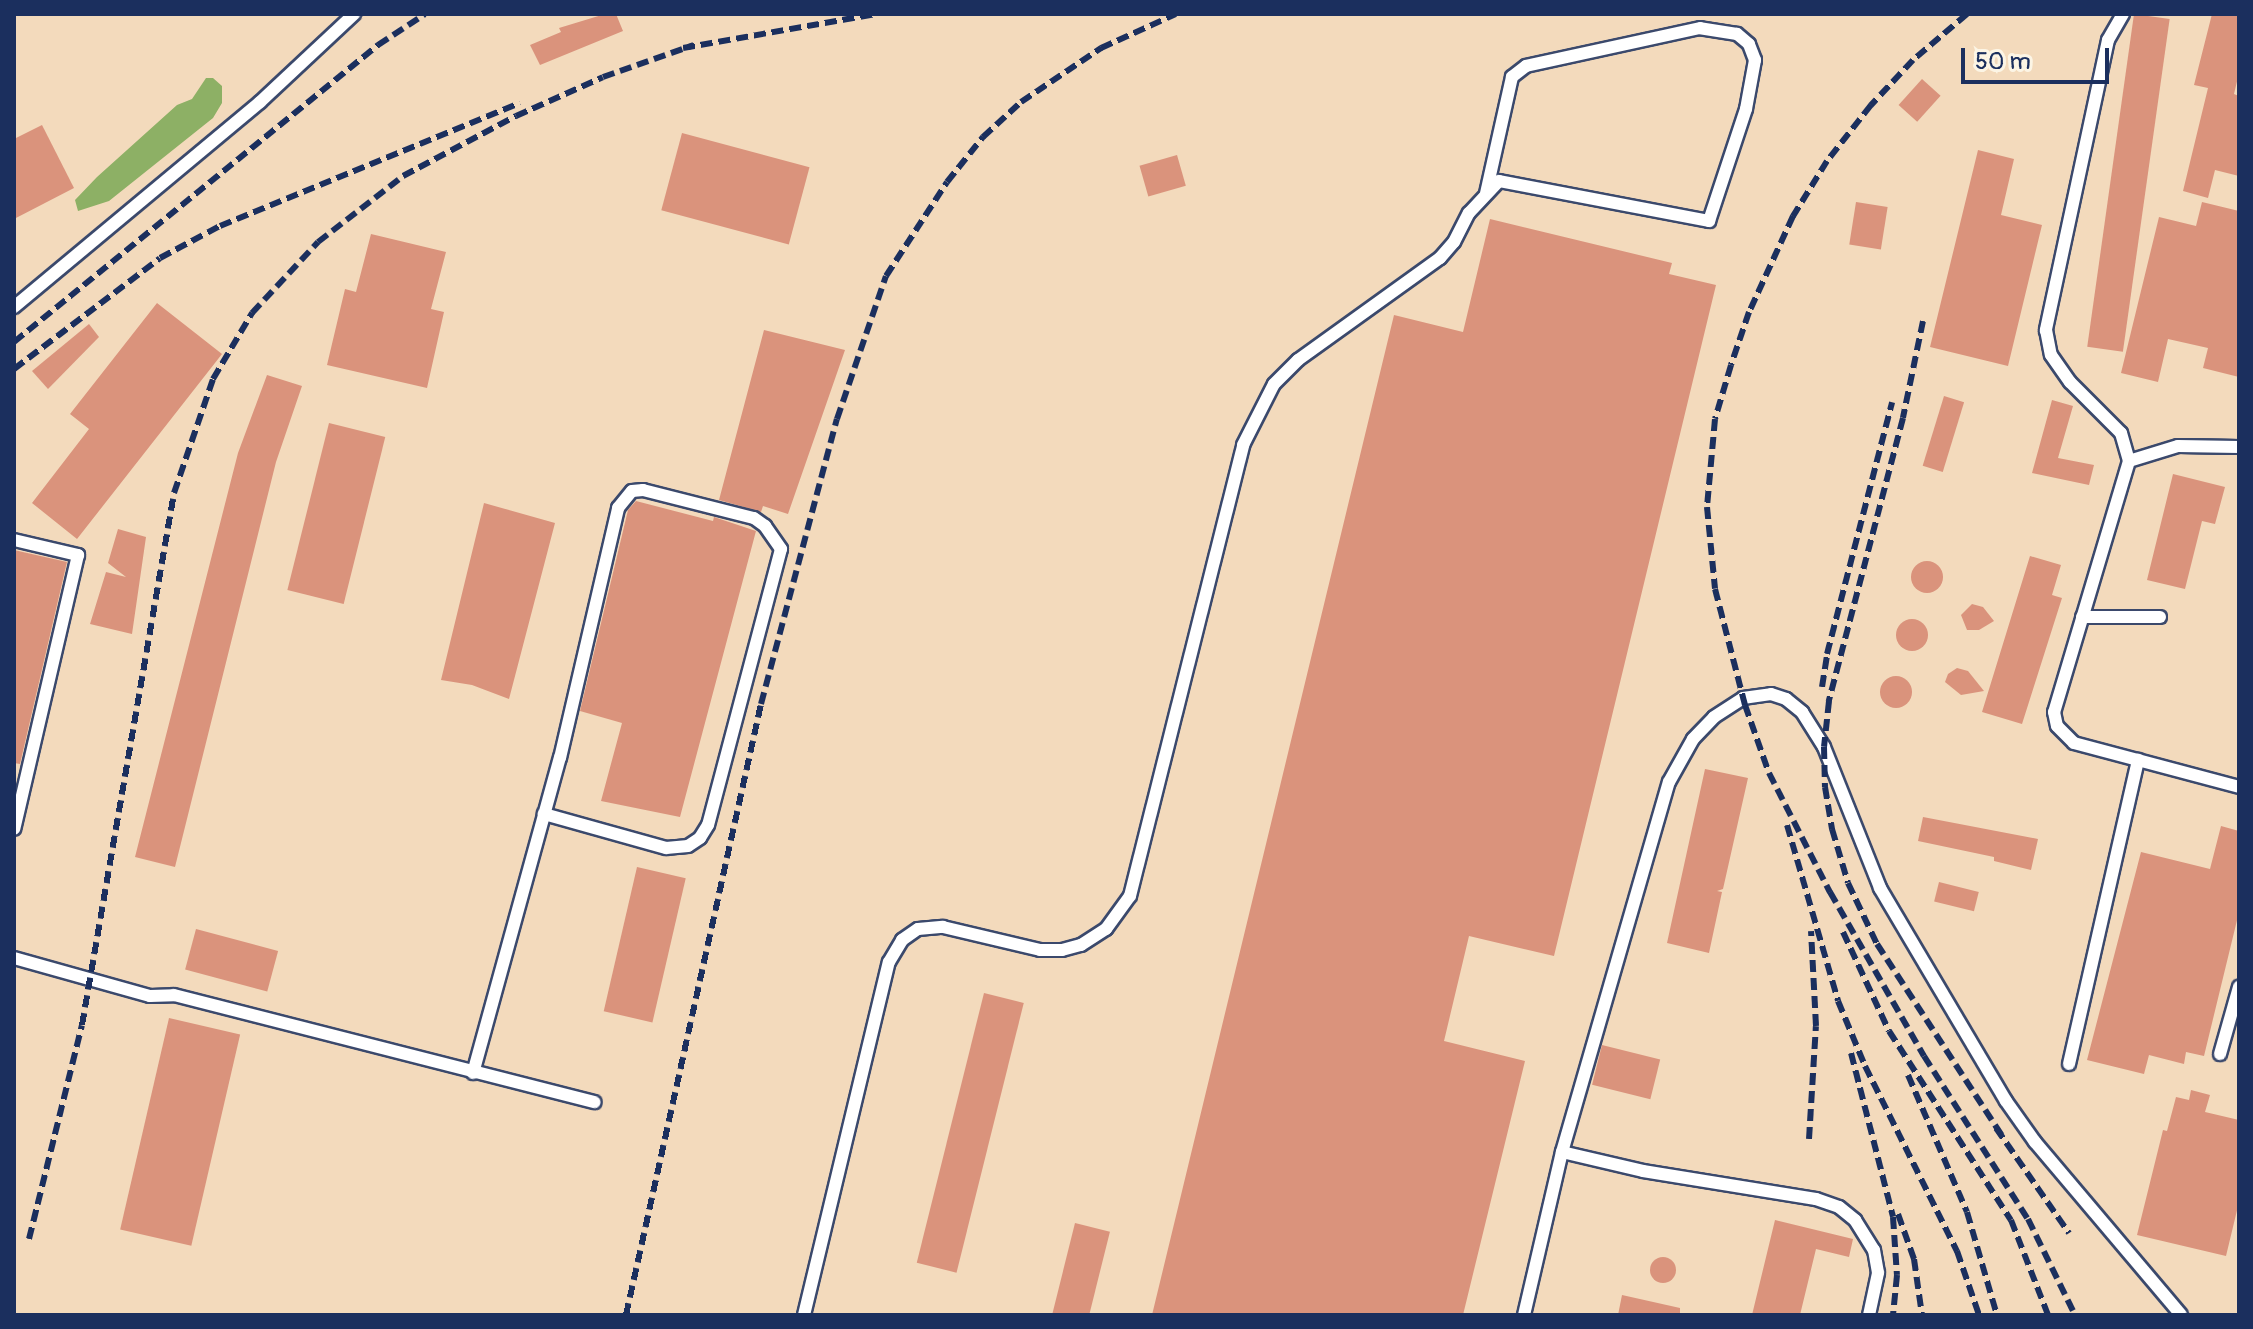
<!DOCTYPE html>
<html>
<head>
<meta charset="utf-8">
<style>
	body { margin:0 }
	#map { position:relative; width:2253px; height:1329px; overflow:hidden; background:#f3dabc; font-family:Pangolin,sans-serif }
	div>[style] { position:absolute }
	[style*='--x'] { left:calc(var(--x)*1px); top:calc(var(--y)*1px); width:calc(var(--w)*1px); rotate:calc(var(--a)*1deg) }
	.forest>* { inset:0; background:#8db065 }
	.building>* { inset:0; background:#da937c; transform-origin:0 0 }
	.round { border-radius:50% }
	.roads { filter:drop-shadow(2px 0 #3b496c) drop-shadow(-2px 0 #3b496c) drop-shadow(0 2px #3b496c) drop-shadow(0 -2px #3b496c) }
	.lane>* { height:12px; margin:-6px; padding:0 6px; transform-origin:6px; border-radius:6px; background:#fff }
	.rail>* { height:6px; margin-top:-3px; transform-origin:0; background:repeating-linear-gradient(90deg,#1b2f5e 0 12px,transparent 0 18px) }
	span { translate:-50% -50%; white-space:nowrap; text-align:center; line-height:1.15; -webkit-text-stroke:6px #fcf5e5; paint-order:stroke }
	.frame { position:absolute; inset:0; border:16px solid #1b2f5e; pointer-events:none }
	.scale { position:absolute; left:1961px; top:48px; width:148px; height:36px; box-sizing:border-box; border:4px solid #1b2f5e; border-top:0; padding-left:10px; font-size:24px; line-height:28px; white-space:nowrap; color:#1b2f5e; -webkit-text-stroke:6px #fcf5e5; paint-order:stroke }
</style>
</head>
<body>
<div id="map">
	<div class="forest">
		<div style="clip-path:polygon(206px 78px,213px 78px,222px 86px,222px 103px,213px 118px,109px 201px,78px 211px,75px 200px,97px 177px,177px 105px,192px 99px)"></div>
	</div>
	<div class="building">
		<div style="clip-path:polygon(605px 14px,616px 14px,623px 31px,540px 65px,530px 45px,561px 32px,559px 28px)"></div>
		<div style="left:2134px;top:14px;width:36px;height:336px;rotate:8deg"></div>
		<div style="clip-path:polygon(2212px 14px,2239px 14px,2239px 73px,2234px 94px,2239px 96px,2239px 176px,2215px 170px,2208px 198px,2183px 191px,2208px 88px,2194px 85px)"></div>
		<div style="left:1922px;top:79px;width:25px;height:35px;rotate:42deg"></div>
		<div style="clip-path:polygon(42px 125px,74px 188px,14px 219px,14px 139px)"></div>
		<div style="left:682px;top:133px;width:132px;height:80px;rotate:15deg"></div>
		<div style="clip-path:polygon(1978px 150px,2014px 159px,2001px 215px,2042px 225px,2008px 366px,1930px 347px)"></div>
		<div style="left:1177px;top:155px;width:32px;height:39px;rotate:74deg"></div>
		<div style="left:1856px;top:202px;width:32px;height:43px;rotate:9deg"></div>
		<div style="clip-path:polygon(2202px 202px,2239px 211px,2239px 377px,2203px 368px,2208px 348px,2168px 339px,2158px 382px,2121px 373px,2159px 217px,2196px 226px)"></div>
		<div style="clip-path:polygon(1490px 219px,1672px 263px,1669px 274px,1716px 285px,1554px 956px,1469px 936px,1444px 1041px,1525px 1061px,1463px 1315px,1152px 1315px,1394px 315px,1463px 332px)"></div>
		<div style="clip-path:polygon(371px 234px,446px 252px,431px 309px,444px 312px,427px 388px,327px 365px,345px 289px,356px 292px)"></div>
		<div style="clip-path:polygon(157px 303px,222px 354px,77px 539px,32px 503px,89px 429px,70px 414px)"></div>
		<div style="clip-path:polygon(89px 324px,99px 337px,48px 389px,32px 371px)"></div>
		<div style="clip-path:polygon(764px 330px,845px 350px,788px 514px,763px 506px,761px 512px,719px 500px)"></div>
		<div style="clip-path:polygon(267px 375px,302px 386px,276px 462px,175px 867px,135px 857px,238px 453px)"></div>
		<div style="left:1944px;top:396px;width:21px;height:73px;rotate:17deg"></div>
		<div style="clip-path:polygon(2052px 400px,2073px 406px,2058px 458px,2094px 465px,2089px 485px,2032px 473px)"></div>
		<div style="left:329px;top:423px;width:58px;height:172px;rotate:14deg"></div>
		<div style="clip-path:polygon(2173px 474px,2225px 487px,2215px 524px,2202px 521px,2185px 589px,2147px 580px)"></div>
		<div style="clip-path:polygon(636px 501px,713px 521px,714px 517px,756px 531px,680px 817px,601px 801px,622px 723px,580px 711px,628px 510px)"></div>
		<div style="clip-path:polygon(484px 503px,555px 523px,509px 699px,472px 685px,441px 680px)"></div>
		<div style="clip-path:polygon(118px 529px,146px 537px,132px 634px,90px 624px,106px 572px,126px 577px,108px 563px)"></div>
		<div style="clip-path:polygon(14px 550px,67px 562px,20px 764px,14px 763px)"></div>
		<div style="clip-path:polygon(2030px 556px,2061px 565px,2052px 595px,2062px 598px,2022px 724px,1982px 712px)"></div>
		<div class="round" style="left:1911px;top:561px;width:32px;height:32px"></div>
		<div style="clip-path:polygon(1972px 604px,1983px 607px,1994px 621px,1979px 630px,1967px 630px,1961px 615px)"></div>
		<div class="round" style="left:1896px;top:619px;width:32px;height:32px"></div>
		<div style="clip-path:polygon(1957px 668px,1968px 671px,1984px 691px,1961px 695px,1945px 682px,1948px 674px)"></div>
		<div class="round" style="left:1880px;top:676px;width:32px;height:32px"></div>
		<div style="clip-path:polygon(1705px 769px,1748px 778px,1723px 889px,1717px 891px,1722px 892px,1709px 953px,1667px 943px)"></div>
		<div style="clip-path:polygon(1923px 817px,2038px 839px,2031px 870px,1994px 861px,1994px 857px,1918px 841px)"></div>
		<div style="clip-path:polygon(2221px 826px,2239px 831px,2239px 912px,2204px 1056px,2186px 1052px,2184px 1064px,2149px 1055px,2144px 1074px,2087px 1060px,2141px 852px,2210px 869px)"></div>
		<div style="left:637px;top:867px;width:50px;height:148px;rotate:13deg"></div>
		<div style="left:1939px;top:882px;width:41px;height:20px;rotate:14deg"></div>
		<div style="left:196px;top:929px;width:85px;height:42px;rotate:15deg"></div>
		<div style="left:984px;top:993px;width:41px;height:278px;rotate:14deg"></div>
		<div style="left:169px;top:1018px;width:73px;height:217px;rotate:13deg"></div>
		<div style="left:1602px;top:1045px;width:60px;height:41px;rotate:14deg"></div>
		<div style="clip-path:polygon(2191px 1090px,2210px 1095px,2205px 1112px,2239px 1120px,2239px 1202px,2226px 1256px,2137px 1235px,2163px 1130px,2167px 1131px,2176px 1097px,2189px 1100px)"></div>
		<div style="clip-path:polygon(1775px 1220px,1853px 1239px,1849px 1257px,1816px 1249px,1800px 1315px,1752px 1315px)"></div>
		<div style="left:1075px;top:1223px;width:36px;height:95px;rotate:14deg"></div>
		<div class="round" style="left:1650px;top:1257px;width:26px;height:26px"></div>
		<div style="clip-path:polygon(1622px 1295px,1680px 1308px,1680px 1315px,1618px 1315px)"></div>
	</div>
	<div class="roads">
		<div class="lane">
			<div style="--x:2123;--y:14;--w:30;--a:120"></div>
			<div style="--x:2108;--y:40;--w:297;--a:102.1"></div>
			<div style="--x:2046;--y:330;--w:25;--a:79"></div>
			<div style="--x:2051;--y:355;--w:33;--a:55"></div>
			<div style="--x:2070;--y:382;--w:72;--a:45"></div>
			<div style="--x:2121;--y:433;--w:29;--a:74"></div>
			<div style="--x:2129;--y:461;--w:262;--a:106.6"></div>
			<div style="--x:2054;--y:712;--w:14;--a:78"></div>
			<div style="--x:2057;--y:726;--w:24;--a:45"></div>
			<div style="--x:2074;--y:743;--w:171;--a:14.9"></div>
			<div style="--x:14;--y:307;--w:320;--a:-39.8"></div>
			<div style="--x:260;--y:102;--w:129;--a:-43.1"></div>
			<div style="--x:2129;--y:461;--w:51;--a:-17"></div>
			<div style="--x:2178;--y:446;--w:61;--a:0.9"></div>
			<div style="--x:14;--y:540;--w:66;--a:13.2"></div>
			<div style="--x:78;--y:555;--w:281;--a:103.1"></div>
			<div style="--x:2082;--y:617;--w:78;--a:0"></div>
			<div style="--x:14;--y:958;--w:141;--a:15.6"></div>
			<div style="--x:150;--y:996;--w:24;--a:-2"></div>
			<div style="--x:174;--y:995;--w:434;--a:14.3"></div>
			<div style="--x:2220;--y:1054;--w:70;--a:-74.2"></div>
			<div style="--x:2069;--y:1064;--w:312;--a:-77.2"></div>
			<div style="--x:473;--y:1073;--w:327;--a:-74.6"></div>
			<div style="--x:560;--y:758;--w:257;--a:-76.9"></div>
			<div style="--x:618;--y:508;--w:22;--a:-51"></div>
			<div style="--x:632;--y:491;--w:11;--a:-5"></div>
			<div style="--x:643;--y:490;--w:114;--a:14.2"></div>
			<div style="--x:754;--y:518;--w:14;--a:36"></div>
			<div style="--x:765;--y:526;--w:28;--a:55"></div>
			<div style="--x:781;--y:549;--w:285;--a:104.8"></div>
			<div style="--x:708;--y:825;--w:15;--a:122"></div>
			<div style="--x:700;--y:838;--w:14;--a:146"></div>
			<div style="--x:688;--y:846;--w:22;--a:175"></div>
			<div style="--x:666;--y:848;--w:127;--a:-164.4"></div>
			<div style="--x:1562;--y:1152;--w:83;--a:13.2"></div>
			<div style="--x:1643;--y:1171;--w:175;--a:9.2"></div>
			<div style="--x:1816;--y:1199;--w:24;--a:19"></div>
			<div style="--x:1839;--y:1207;--w:21;--a:39"></div>
			<div style="--x:1855;--y:1220;--w:36;--a:58"></div>
			<div style="--x:1874;--y:1250;--w:23;--a:80"></div>
			<div style="--x:1878;--y:1273;--w:43;--a:102.1"></div>
			<div style="--x:804;--y:1315;--w:363;--a:-76.5"></div>
			<div style="--x:889;--y:962;--w:26;--a:-59"></div>
			<div style="--x:902;--y:940;--w:19;--a:-35"></div>
			<div style="--x:918;--y:929;--w:25;--a:-5"></div>
			<div style="--x:943;--y:927;--w:100;--a:13.3"></div>
			<div style="--x:1040;--y:950;--w:22;--a:0"></div>
			<div style="--x:1062;--y:950;--w:20;--a:-15"></div>
			<div style="--x:1081;--y:945;--w:30;--a:-33"></div>
			<div style="--x:1106;--y:929;--w:41;--a:-54"></div>
			<div style="--x:1130;--y:896;--w:465;--a:-75.9"></div>
			<div style="--x:1243;--y:445;--w:68;--a:-63.1"></div>
			<div style="--x:1274;--y:384;--w:34;--a:-45"></div>
			<div style="--x:1298;--y:360;--w:175;--a:-35.7"></div>
			<div style="--x:1440;--y:258;--w:21;--a:-49"></div>
			<div style="--x:1454;--y:242;--w:33;--a:-63"></div>
			<div style="--x:1469;--y:213;--w:44;--a:-46.8"></div>
			<div style="--x:1499;--y:181;--w:214;--a:10.8"></div>
			<div style="--x:1709;--y:221;--w:118;--a:-71.7"></div>
			<div style="--x:1746;--y:109;--w:50;--a:-79.6"></div>
			<div style="--x:1755;--y:60;--w:17;--a:-111"></div>
			<div style="--x:1749;--y:44;--w:16;--a:-140"></div>
			<div style="--x:1737;--y:34;--w:37;--a:-171"></div>
			<div style="--x:1700;--y:28;--w:178;--a:167.7"></div>
			<div style="--x:1526;--y:66;--w:18;--a:142"></div>
			<div style="--x:1512;--y:77;--w:119;--a:102.6"></div>
			<div style="--x:1524;--y:1315;--w:167;--a:-76.9"></div>
			<div style="--x:1562;--y:1152;--w:385;--a:-73.9"></div>
			<div style="--x:1669;--y:782;--w:49;--a:-60.8"></div>
			<div style="--x:1693;--y:739;--w:30;--a:-46"></div>
			<div style="--x:1714;--y:717;--w:35;--a:-33"></div>
			<div style="--x:1743;--y:698;--w:28;--a:-8"></div>
			<div style="--x:1771;--y:694;--w:16;--a:18"></div>
			<div style="--x:1786;--y:699;--w:21;--a:39"></div>
			<div style="--x:1802;--y:712;--w:41;--a:57.8"></div>
			<div style="--x:1824;--y:747;--w:152;--a:68.3"></div>
			<div style="--x:1880;--y:888;--w:247;--a:59.4"></div>
			<div style="--x:2006;--y:1101;--w:50;--a:54.7"></div>
			<div style="--x:2035;--y:1142;--w:226;--a:49.8"></div>
		</div>
	</div>
	<div class="rail">
		<div style="--x:1967;--y:14;--w:71;--a:139.6"></div>
		<div style="--x:1913;--y:60;--w:62;--a:133"></div>
		<div style="--x:1871;--y:105;--w:71;--a:128.2"></div>
		<div style="--x:1827;--y:161;--w:65;--a:121.7"></div>
		<div style="--x:1793;--y:216;--w:106;--a:114.6"></div>
		<div style="--x:1749;--y:312;--w:56;--a:108.8"></div>
		<div style="--x:1731;--y:365;--w:56;--a:106.5"></div>
		<div style="--x:1715;--y:419;--w:88;--a:95.2"></div>
		<div style="--x:1707;--y:507;--w:82;--a:84.4"></div>
		<div style="--x:1715;--y:589;--w:120;--a:75.5"></div>
		<div style="--x:1745;--y:705;--w:72;--a:70.6"></div>
		<div style="--x:1769;--y:773;--w:134;--a:62.9"></div>
		<div style="--x:1830;--y:892;--w:189;--a:60.2"></div>
		<div style="--x:1924;--y:1056;--w:193;--a:57.5"></div>
		<div style="--x:2028;--y:1219;--w:107;--a:63.9"></div>
		<div style="--x:683;--y:48;--w:196;--a:-10"></div>
		<div style="--x:1923;--y:321;--w:99;--a:101.7"></div>
		<div style="--x:1903;--y:418;--w:293;--a:104.7"></div>
		<div style="--x:1829;--y:701;--w:46;--a:96.2"></div>
		<div style="--x:1824;--y:747;--w:40;--a:88.6"></div>
		<div style="--x:1825;--y:787;--w:43;--a:80.5"></div>
		<div style="--x:1832;--y:829;--w:56;--a:73.5"></div>
		<div style="--x:1848;--y:883;--w:68;--a:64.6"></div>
		<div style="--x:1877;--y:944;--w:230;--a:56.9"></div>
		<div style="--x:14;--y:342;--w:470;--a:-39.2"></div>
		<div style="--x:378;--y:45;--w:56;--a:-33.4"></div>
		<div style="--x:14;--y:369;--w:183;--a:-37.2"></div>
		<div style="--x:160;--y:258;--w:68;--a:-28.1"></div>
		<div style="--x:220;--y:226;--w:324;--a:-22.3"></div>
		<div style="--x:1822;--y:687;--w:33;--a:-81"></div>
		<div style="--x:1827;--y:654;--w:260;--a:-75.5"></div>
		<div style="--x:1787;--y:825;--w:183;--a:73.8"></div>
		<div style="--x:1838;--y:1001;--w:70;--a:67.4"></div>
		<div style="--x:1865;--y:1066;--w:207;--a:63.6"></div>
		<div style="--x:1957;--y:1251;--w:68;--a:71"></div>
		<div style="--x:1843;--y:932;--w:109;--a:65.1"></div>
		<div style="--x:1889;--y:1031;--w:225;--a:57.2"></div>
		<div style="--x:2011;--y:1220;--w:102;--a:68.7"></div>
		<div style="--x:1851;--y:1053;--w:169;--a:75.6"></div>
		<div style="--x:1893;--y:1217;--w:58;--a:86.1"></div>
		<div style="--x:1897;--y:1275;--w:40;--a:95.7"></div>
		<div style="--x:1908;--y:1075;--w:149;--a:66.7"></div>
		<div style="--x:1967;--y:1212;--w:107;--a:73.8"></div>
		<div style="--x:1996;--y:1128;--w:128;--a:55.2"></div>
		<div style="--x:1809;--y:1139;--w:113;--a:-86.5"></div>
		<div style="--x:1816;--y:1026;--w:95;--a:-93"></div>
		<div style="--x:1898;--y:1214;--w:48;--a:70.4"></div>
		<div style="--x:1914;--y:1259;--w:57;--a:81.9"></div>
		<div style="--x:29;--y:1239;--w:220;--a:-76.1"></div>
		<div style="--x:82;--y:1025;--w:540;--a:-80.19"></div>
		<div style="--x:174;--y:493;--w:120;--a:-71.1"></div>
		<div style="--x:213;--y:379;--w:77;--a:-59.4"></div>
		<div style="--x:252;--y:313;--w:97;--a:-47.1"></div>
		<div style="--x:318;--y:242;--w:108;--a:-37.8"></div>
		<div style="--x:403;--y:176;--w:128;--a:-28"></div>
		<div style="--x:516;--y:116;--w:95;--a:-24.1"></div>
		<div style="--x:603;--y:77;--w:96;--a:-19.4"></div>
		<div style="--x:626;--y:1315;--w:626;--a:-77.54"></div>
		<div style="--x:761;--y:704;--w:295;--a:-75.1"></div>
		<div style="--x:837;--y:419;--w:151;--a:-71.1"></div>
		<div style="--x:886;--y:276;--w:112;--a:-57"></div>
		<div style="--x:947;--y:182;--w:58;--a:-51.3"></div>
		<div style="--x:983;--y:137;--w:52;--a:-42.6"></div>
		<div style="--x:1021;--y:102;--w:97;--a:-34"></div>
		<div style="--x:1101;--y:48;--w:82;--a:-24.4"></div>
	</div>
	<div class="frame"></div>
	<div class="scale">50 m</div>
</div>
</body>
</html>
